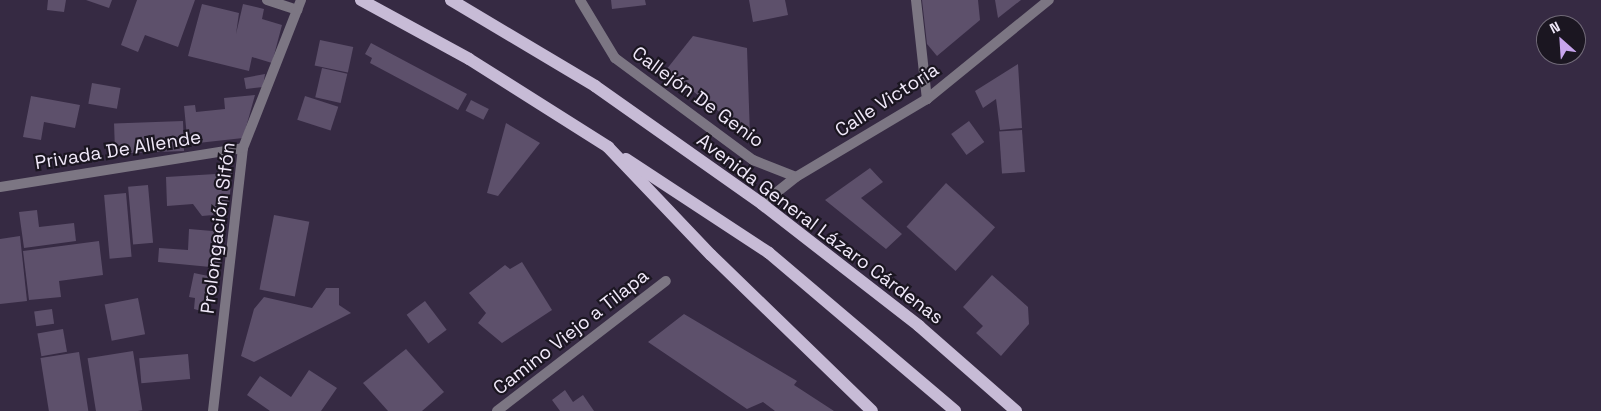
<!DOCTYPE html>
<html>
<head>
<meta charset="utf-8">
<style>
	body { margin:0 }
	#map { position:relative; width:1601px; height:411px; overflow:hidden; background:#362a43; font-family:"Space Grotesk",sans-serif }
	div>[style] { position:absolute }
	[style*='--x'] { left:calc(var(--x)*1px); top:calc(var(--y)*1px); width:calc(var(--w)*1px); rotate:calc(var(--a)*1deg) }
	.building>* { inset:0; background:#5d506b; transform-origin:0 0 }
	.street>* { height:10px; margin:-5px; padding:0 5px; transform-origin:5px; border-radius:5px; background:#7c7683 }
	.primary>* { height:12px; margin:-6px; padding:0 6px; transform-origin:6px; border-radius:6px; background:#c7bbd6 }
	span { translate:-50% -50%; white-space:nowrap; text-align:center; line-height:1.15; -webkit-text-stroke:4.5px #1b1621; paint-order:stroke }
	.street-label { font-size:19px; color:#f1e9fa }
	.north { position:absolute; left:1536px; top:15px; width:50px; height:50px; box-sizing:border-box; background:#1b1621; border:1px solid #716a78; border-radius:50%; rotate:334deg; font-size:14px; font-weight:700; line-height:20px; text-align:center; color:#f1e9fa }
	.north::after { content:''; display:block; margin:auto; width:18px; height:22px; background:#c8a5ee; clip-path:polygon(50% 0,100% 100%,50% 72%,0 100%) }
</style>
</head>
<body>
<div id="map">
	<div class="building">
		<div style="clip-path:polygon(48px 0,66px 0,64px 12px,47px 10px)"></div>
		<div style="clip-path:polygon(86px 0,112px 0,109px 8px)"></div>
		<div style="clip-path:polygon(137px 0,195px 0,178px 47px,145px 35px,138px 52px,121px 45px)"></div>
		<div style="clip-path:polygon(611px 0,645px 0,646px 5px,612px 9px)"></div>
		<div style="clip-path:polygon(749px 0,785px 0,788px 15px,753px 22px)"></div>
		<div style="clip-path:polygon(922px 0,978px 0,980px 20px,937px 56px,927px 44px)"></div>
		<div style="clip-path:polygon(995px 0,1021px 0,998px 18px)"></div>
		<div style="clip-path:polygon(202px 4px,239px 13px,236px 34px,243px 4px,264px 9px,262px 19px,282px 25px,272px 63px,252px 57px,249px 71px,188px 56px)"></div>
		<div style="clip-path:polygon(693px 36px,747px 48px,750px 136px,666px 70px)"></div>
		<div style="left:320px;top:40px;width:34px;height:26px;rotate:12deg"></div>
		<div style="clip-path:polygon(371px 43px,467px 94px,458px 110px,370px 63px,372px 58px,365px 54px)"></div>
		<div style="clip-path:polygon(1018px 64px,1022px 128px,1000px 130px,996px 99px,983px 108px,975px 91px)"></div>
		<div style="left:322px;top:68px;width:26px;height:30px;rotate:13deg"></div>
		<div style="clip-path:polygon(265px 74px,263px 87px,246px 89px,244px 78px)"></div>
		<div style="left:92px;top:83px;width:29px;height:21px;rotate:10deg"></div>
		<div style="clip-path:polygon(255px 95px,243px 138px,198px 143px,197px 136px,187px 137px,184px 106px,195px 105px,196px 112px,225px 109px,224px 98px)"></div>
		<div style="clip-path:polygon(31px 96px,80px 105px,75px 128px,44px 122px,41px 140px,23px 137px)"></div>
		<div style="left:305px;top:96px;width:35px;height:25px;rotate:18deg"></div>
		<div style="left:471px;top:100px;width:20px;height:12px;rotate:27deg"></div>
		<div style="left:183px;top:121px;width:30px;height:69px;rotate:88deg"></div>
		<div style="left:969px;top:121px;width:26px;height:22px;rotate:54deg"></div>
		<div style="clip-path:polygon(506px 123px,540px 143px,498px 196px,487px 193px)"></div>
		<div style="left:1022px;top:130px;width:42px;height:23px;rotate:86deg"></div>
		<div style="clip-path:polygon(870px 168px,883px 182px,861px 198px,902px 234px,886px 249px,825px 200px)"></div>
		<div style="clip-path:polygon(232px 173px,229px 203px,218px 203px,213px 215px,202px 216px,193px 204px,167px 206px,166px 177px)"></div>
		<div style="left:946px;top:183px;width:66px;height:59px;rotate:42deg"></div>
		<div style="left:148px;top:185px;width:58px;height:20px;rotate:85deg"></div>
		<div style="left:126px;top:193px;width:64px;height:22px;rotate:85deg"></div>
		<div style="clip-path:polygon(37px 210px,39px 227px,74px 223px,76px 241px,24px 248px,19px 212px)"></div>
		<div style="left:274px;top:215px;width:36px;height:76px;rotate:11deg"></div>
		<div style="clip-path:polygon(189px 229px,224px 232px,221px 268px,158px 262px,159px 248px,188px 250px)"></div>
		<div style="clip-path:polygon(20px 236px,27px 301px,0 304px,0 239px)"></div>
		<div style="clip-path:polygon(99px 241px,103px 275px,59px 281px,61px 297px,29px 300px,23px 251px)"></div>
		<div style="clip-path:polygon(522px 262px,552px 310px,502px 343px,478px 323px,486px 313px,469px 293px,505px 265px,510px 269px)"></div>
		<div style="clip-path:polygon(194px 273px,213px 277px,205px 312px,194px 309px,195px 298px,189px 297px)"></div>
		<div style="clip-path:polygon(992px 275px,1028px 307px,1029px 324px,1001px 356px,976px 333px,983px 326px,963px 307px)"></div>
		<div style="clip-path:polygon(326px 288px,339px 288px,339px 305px,351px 313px,254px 362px,241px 356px,254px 309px,264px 297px,312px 308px)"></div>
		<div style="left:138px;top:298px;width:37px;height:34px;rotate:79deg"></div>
		<div style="left:425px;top:301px;width:36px;height:23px;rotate:53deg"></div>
		<div style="left:52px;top:309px;width:15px;height:18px;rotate:82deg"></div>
		<div style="clip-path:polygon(684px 314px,797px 381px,794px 385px,834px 411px,775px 411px,763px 402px,747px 409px,648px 342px)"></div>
		<div style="left:63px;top:329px;width:23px;height:26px;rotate:80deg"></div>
		<div style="clip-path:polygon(406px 349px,444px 392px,422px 411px,388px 411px,363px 383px)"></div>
		<div style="left:133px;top:351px;width:60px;height:46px;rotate:81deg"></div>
		<div style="left:79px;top:352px;width:60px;height:39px;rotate:81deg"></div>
		<div style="left:188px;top:354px;width:25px;height:49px;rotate:85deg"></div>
		<div style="clip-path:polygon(309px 370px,337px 388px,321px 411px,270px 411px,247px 395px,260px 376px,291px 397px)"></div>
		<div style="clip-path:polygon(565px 390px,573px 402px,583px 395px,594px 411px,560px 411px,552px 400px)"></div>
	</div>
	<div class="street">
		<div style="--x:267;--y:0;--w:32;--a:18"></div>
		<div style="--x:580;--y:0;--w:68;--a:58.9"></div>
		<div style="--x:615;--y:58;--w:172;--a:36.5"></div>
		<div style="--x:753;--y:160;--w:46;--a:21.6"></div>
		<div style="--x:916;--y:0;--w:100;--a:83.7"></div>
		<div style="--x:0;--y:187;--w:246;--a:-9.1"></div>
		<div style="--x:762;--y:204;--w:43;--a:-38.5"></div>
		<div style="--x:796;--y:177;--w:152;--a:-30.8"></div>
		<div style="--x:927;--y:99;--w:157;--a:-39.1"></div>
		<div style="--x:213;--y:411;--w:265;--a:-83.5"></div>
		<div style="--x:243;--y:148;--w:159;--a:-68.6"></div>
		<div style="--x:497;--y:411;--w:213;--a:-37.6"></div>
	</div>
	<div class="primary">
		<div style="--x:361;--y:0;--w:123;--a:28.6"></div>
		<div style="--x:469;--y:59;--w:165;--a:32.3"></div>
		<div style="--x:608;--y:147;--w:149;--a:46.4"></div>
		<div style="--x:711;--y:255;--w:224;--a:44.1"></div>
		<div style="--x:451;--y:0;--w:168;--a:30.8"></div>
		<div style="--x:595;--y:86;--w:204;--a:35.2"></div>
		<div style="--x:762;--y:204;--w:199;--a:37.8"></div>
		<div style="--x:919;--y:326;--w:129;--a:41.2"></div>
		<div style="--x:626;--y:159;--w:171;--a:33.3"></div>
		<div style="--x:769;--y:253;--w:244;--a:40.3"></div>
	</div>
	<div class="street-label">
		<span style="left:698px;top:97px;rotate:36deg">Callejón De Genio</span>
		<span style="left:887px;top:100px;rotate:-33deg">Calle Victoria</span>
		<span style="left:118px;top:150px;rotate:-9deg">Privada De Allende</span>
		<span style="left:218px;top:228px;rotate:-83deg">Prolongación Sifón</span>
		<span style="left:820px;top:229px;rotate:37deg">Avenida General Lázaro Cárdenas</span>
		<span style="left:571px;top:332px;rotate:-38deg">Camino Viejo a Tilapa</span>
	</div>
	<div class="north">N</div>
</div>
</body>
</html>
